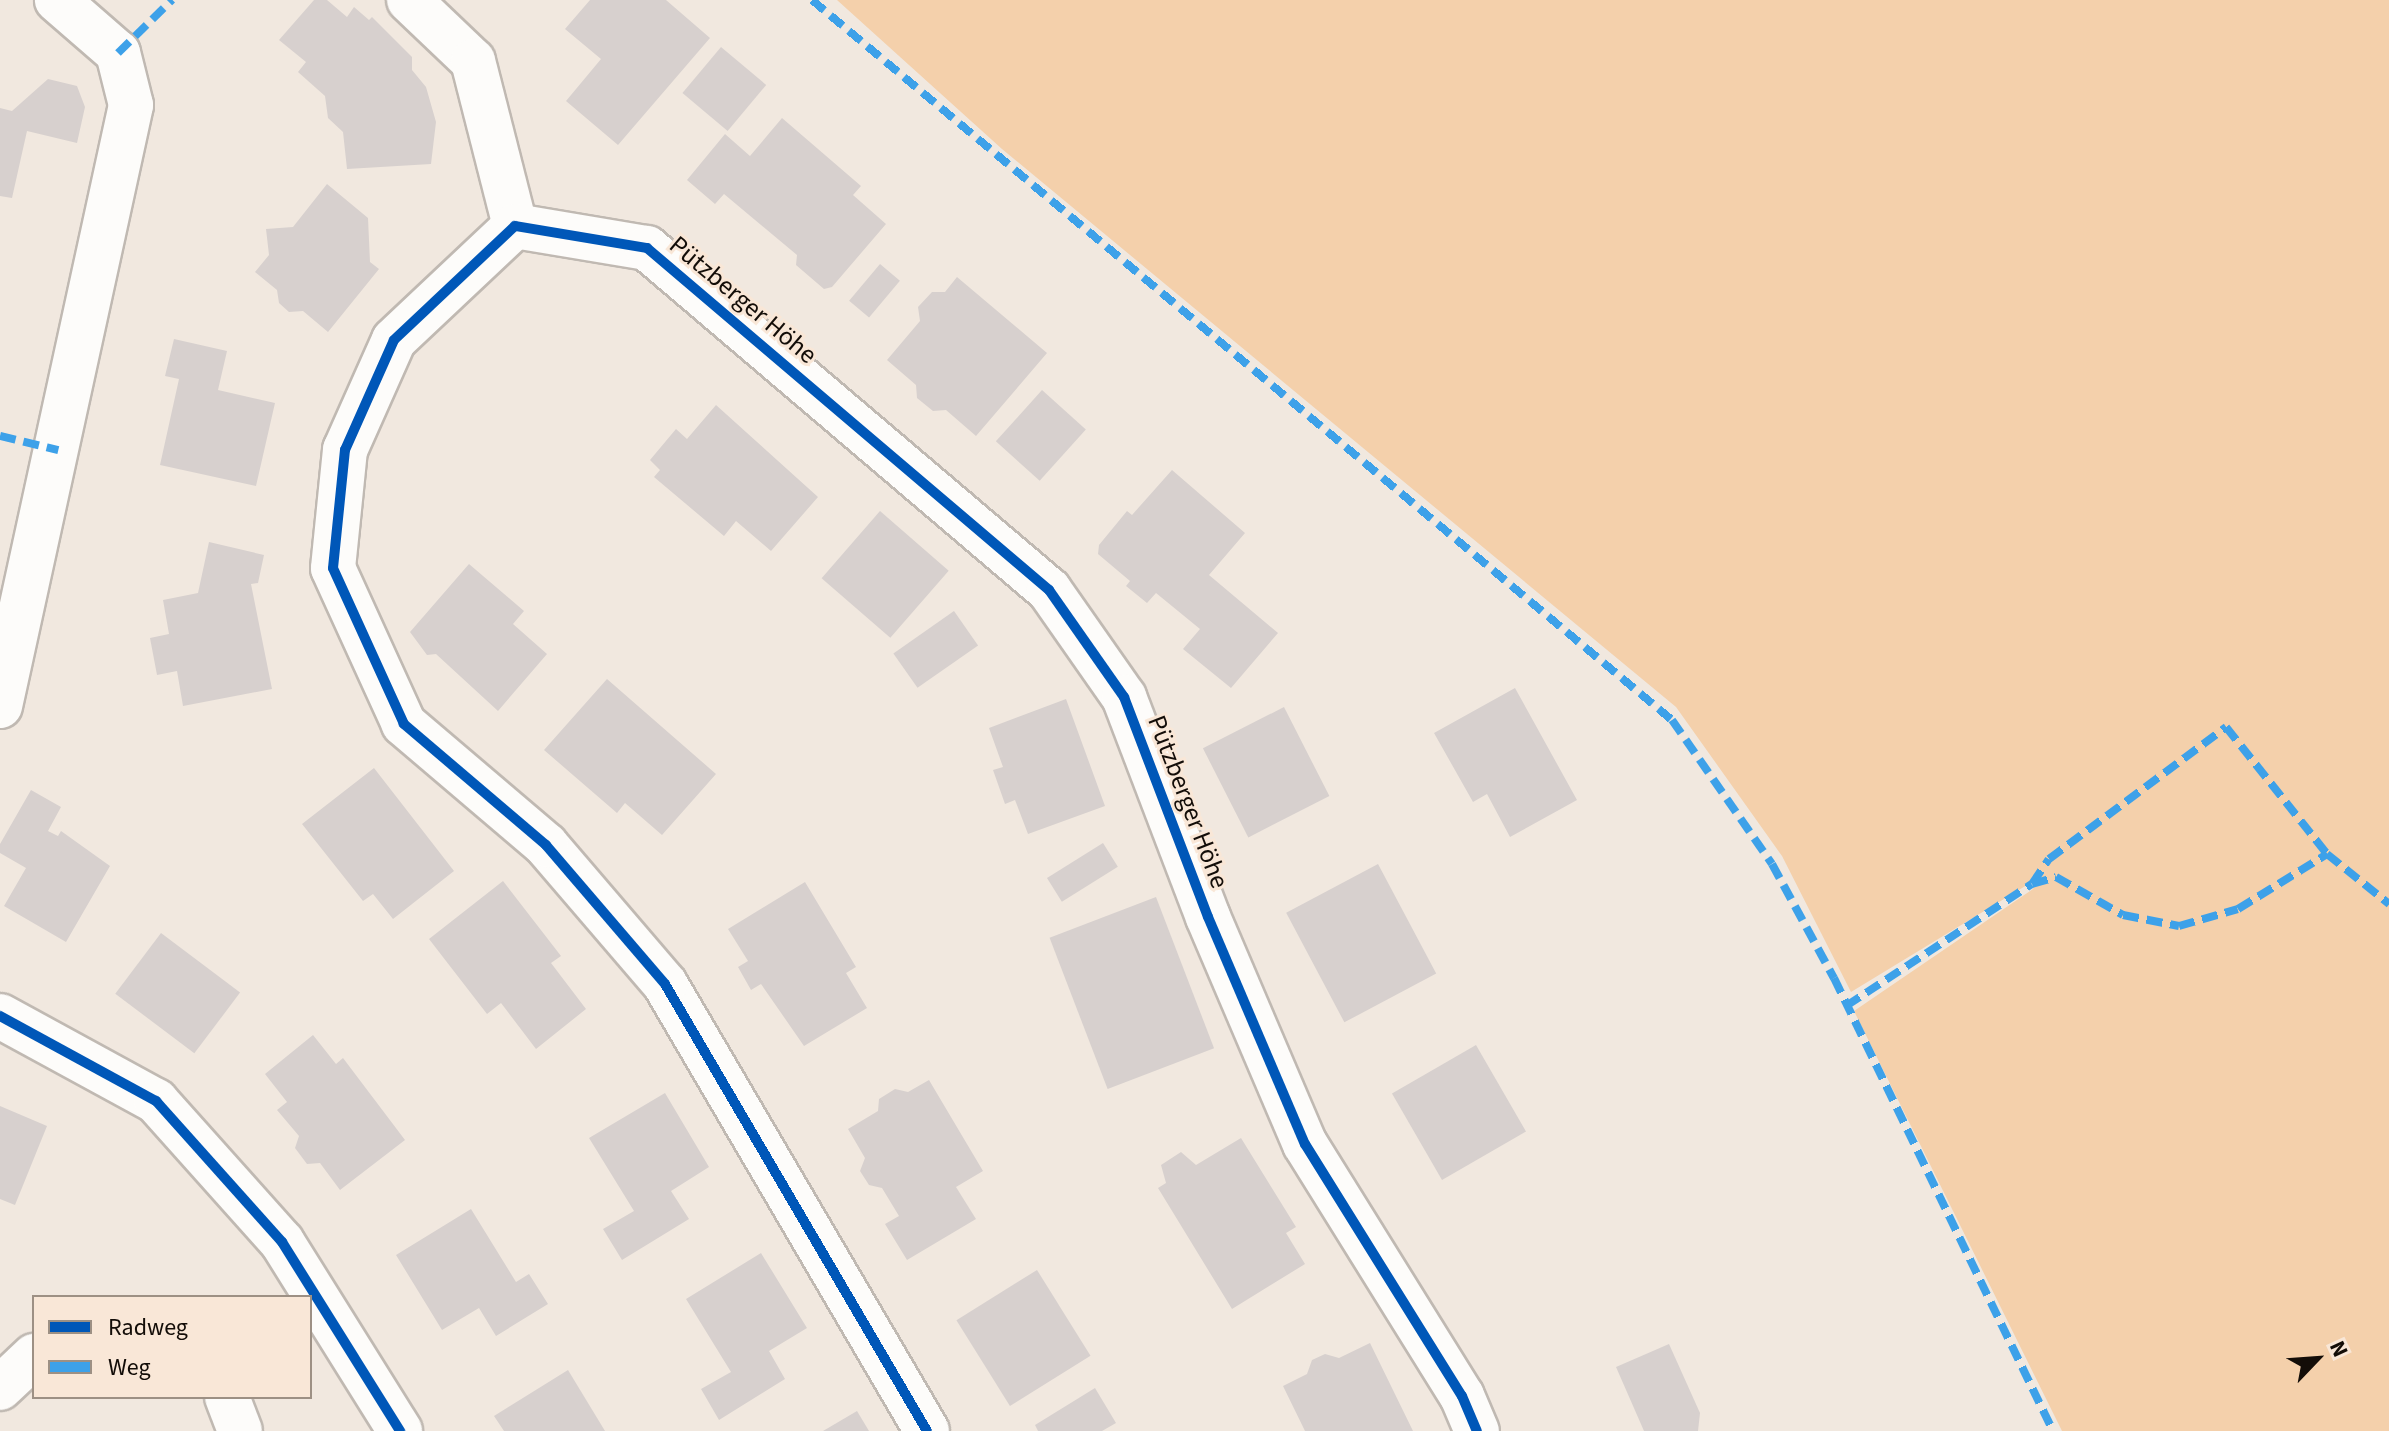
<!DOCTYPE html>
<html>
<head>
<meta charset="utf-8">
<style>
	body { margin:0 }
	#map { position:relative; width:2389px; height:1431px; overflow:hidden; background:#f1e8df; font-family:"Source Sans 3",sans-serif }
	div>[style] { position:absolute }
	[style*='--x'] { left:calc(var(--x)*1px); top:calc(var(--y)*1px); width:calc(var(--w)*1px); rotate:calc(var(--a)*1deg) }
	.green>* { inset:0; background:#f4d0ab }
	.building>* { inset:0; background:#d7d0ce; transform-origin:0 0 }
	.roads { filter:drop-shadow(2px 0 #c0b9b2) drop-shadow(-2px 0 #c0b9b2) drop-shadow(0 2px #c0b9b2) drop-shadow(0 -2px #c0b9b2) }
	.minor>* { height:44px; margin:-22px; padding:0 22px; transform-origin:22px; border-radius:22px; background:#fdfcfa }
	.major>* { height:44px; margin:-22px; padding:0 22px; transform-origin:22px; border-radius:22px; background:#fdfcfa }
	.quiet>* { height:8px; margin-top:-4px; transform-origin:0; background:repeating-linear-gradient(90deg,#3da1e9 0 16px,transparent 0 24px) }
	.cycleway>* { height:10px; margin:-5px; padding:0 5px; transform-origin:5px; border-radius:5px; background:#0057b8 }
	span { translate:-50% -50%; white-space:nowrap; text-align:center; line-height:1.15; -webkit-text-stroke:6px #f9e7d7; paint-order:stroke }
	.street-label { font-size:26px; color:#130d08 }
	.legend { position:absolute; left:32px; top:1295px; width:280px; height:104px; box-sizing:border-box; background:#f9e7d7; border:2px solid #9d9084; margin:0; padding:10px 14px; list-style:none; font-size:24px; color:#130d08 }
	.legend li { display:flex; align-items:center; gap:16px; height:40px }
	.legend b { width:40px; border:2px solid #9d9084 }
	.north { position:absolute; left:2277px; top:1319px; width:80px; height:80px; -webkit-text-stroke:6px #f9e7d7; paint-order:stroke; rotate:65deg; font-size:22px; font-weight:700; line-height:32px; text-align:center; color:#130d08 }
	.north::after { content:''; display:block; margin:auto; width:28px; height:36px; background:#130d08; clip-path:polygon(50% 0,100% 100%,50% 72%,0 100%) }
</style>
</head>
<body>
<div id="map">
	<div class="green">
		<div style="clip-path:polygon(837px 0,2389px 0,2389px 1431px,2062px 1431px,1854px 1011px,2033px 889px,2037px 879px,1851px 992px,1782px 856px,1676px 707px,1002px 149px)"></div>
	</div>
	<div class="building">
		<div style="clip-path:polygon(314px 0,327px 0,347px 17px,354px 7px,369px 20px,372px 17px,412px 57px,412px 70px,426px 87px,436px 122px,431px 164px,347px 169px,343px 132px,328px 118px,325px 96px,298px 72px,306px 62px,279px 40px)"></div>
		<div style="clip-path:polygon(590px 0,666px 0,710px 38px,618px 145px,566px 101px,601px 59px,565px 29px)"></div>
		<div style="left:721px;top:47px;width:59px;height:60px;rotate:40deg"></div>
		<div style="clip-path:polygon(48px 79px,77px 86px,85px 107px,77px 143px,27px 131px,12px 198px,0 196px,0 108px,12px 111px)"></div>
		<div style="clip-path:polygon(782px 118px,861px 186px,853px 195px,886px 224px,832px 287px,824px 289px,796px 265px,797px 255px,724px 194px,715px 204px,687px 180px,725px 134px,750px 156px)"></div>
		<div style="clip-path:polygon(327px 184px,368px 218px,370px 262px,379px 269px,328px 332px,303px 311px,289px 312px,279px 303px,277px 290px,255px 272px,269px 255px,266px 229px,293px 227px)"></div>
		<div style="left:880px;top:264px;width:26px;height:48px;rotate:40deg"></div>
		<div style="clip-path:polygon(957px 277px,1047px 353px,976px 436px,946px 410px,933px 411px,917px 398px,916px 385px,887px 360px,920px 321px,918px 307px,932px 292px,945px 292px)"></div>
		<div style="clip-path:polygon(174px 339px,227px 351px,218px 390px,275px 403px,256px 486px,160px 465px,179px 379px,165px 376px)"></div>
		<div style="left:1042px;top:390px;width:59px;height:69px;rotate:42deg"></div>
		<div style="clip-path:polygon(716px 405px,818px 497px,771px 551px,736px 521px,724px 536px,654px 477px,660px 470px,650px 460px,676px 429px,687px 439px)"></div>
		<div style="clip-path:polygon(1172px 470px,1245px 533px,1209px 575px,1278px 633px,1231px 688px,1183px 649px,1200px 629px,1156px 593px,1147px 603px,1126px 586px,1130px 581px,1098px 554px,1099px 545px,1127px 511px,1132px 515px)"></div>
		<div style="left:880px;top:511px;width:91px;height:89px;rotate:41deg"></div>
		<div style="clip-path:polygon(209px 542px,264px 555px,258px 583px,251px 584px,272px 689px,183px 706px,177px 671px,157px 675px,150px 638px,169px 634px,163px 600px,198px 593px)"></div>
		<div style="clip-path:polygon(469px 564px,524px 611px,513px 624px,547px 654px,498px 711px,436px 654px,427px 655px,410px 632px)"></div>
		<div style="left:954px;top:611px;width:42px;height:74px;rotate:55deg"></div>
		<div style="clip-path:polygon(607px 679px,716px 774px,662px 835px,625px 803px,617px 813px,544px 750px)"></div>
		<div style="clip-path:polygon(1515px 688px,1577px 800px,1510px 837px,1487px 794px,1473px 802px,1434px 733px)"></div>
		<div style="clip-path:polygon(1066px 699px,1105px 806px,1028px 834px,1015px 800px,1005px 804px,993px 770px,1003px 767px,989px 728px)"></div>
		<div style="left:1284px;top:707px;width:100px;height:91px;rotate:63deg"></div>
		<div style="clip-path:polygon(374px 768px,454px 871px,393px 919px,373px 894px,363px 901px,302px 824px)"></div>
		<div style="clip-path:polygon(31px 790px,61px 807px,48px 831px,58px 836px,61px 831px,110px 866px,66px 942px,4px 906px,26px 868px,0 853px,0 844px)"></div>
		<div style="left:1103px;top:843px;width:28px;height:66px;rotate:58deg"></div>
		<div style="left:1378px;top:864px;width:124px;height:104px;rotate:62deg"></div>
		<div style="clip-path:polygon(503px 881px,561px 956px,551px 963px,586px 1009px,536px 1049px,501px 1003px,487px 1014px,429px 939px)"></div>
		<div style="clip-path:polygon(805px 882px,856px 967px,846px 973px,867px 1008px,804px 1046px,761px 984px,751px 990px,738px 967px,748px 961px,728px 929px)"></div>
		<div style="left:1156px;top:897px;width:162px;height:114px;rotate:69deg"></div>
		<div style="left:161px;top:933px;width:99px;height:76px;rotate:37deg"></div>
		<div style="clip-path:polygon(313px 1035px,336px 1064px,343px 1058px,405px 1140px,340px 1190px,320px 1163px,307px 1164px,295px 1148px,299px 1136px,277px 1110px,287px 1102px,265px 1074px)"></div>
		<div style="left:1476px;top:1045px;width:100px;height:97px;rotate:60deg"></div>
		<div style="clip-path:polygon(929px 1080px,983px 1171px,956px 1187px,976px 1219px,907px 1260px,885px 1224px,899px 1216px,882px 1188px,869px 1185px,860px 1171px,865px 1158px,848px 1129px,878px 1111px,879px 1099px,895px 1089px,908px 1092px)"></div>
		<div style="clip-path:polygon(665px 1093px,709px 1167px,671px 1191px,689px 1219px,622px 1260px,603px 1229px,634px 1211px,589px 1138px)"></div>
		<div style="clip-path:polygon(0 1106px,47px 1126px,15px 1205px,0 1199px)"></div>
		<div style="clip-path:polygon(1241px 1138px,1296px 1227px,1286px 1233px,1305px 1264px,1232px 1309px,1158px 1188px,1166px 1183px,1161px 1165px,1181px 1152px,1196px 1165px)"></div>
		<div style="clip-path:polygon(471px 1209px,516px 1282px,529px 1274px,548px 1304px,496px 1336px,479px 1308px,442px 1330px,396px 1255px)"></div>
		<div style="clip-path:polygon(761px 1253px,807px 1328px,769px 1351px,785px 1379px,719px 1420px,701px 1389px,731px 1372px,686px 1299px)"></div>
		<div style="left:1037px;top:1270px;width:101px;height:95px;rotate:58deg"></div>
		<div style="clip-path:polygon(1370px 1343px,1413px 1431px,1305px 1431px,1283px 1386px,1307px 1374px,1312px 1360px,1325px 1354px,1339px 1358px)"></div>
		<div style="clip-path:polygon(1669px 1344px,1700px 1413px,1698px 1431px,1644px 1431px,1616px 1367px)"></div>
		<div style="clip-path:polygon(568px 1370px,605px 1431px,504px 1431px,494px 1416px)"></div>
		<div style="clip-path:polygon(1095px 1388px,1116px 1423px,1102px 1431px,1038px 1431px,1035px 1425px)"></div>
		<div style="clip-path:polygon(857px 1411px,869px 1431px,823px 1431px)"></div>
	</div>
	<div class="roads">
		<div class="minor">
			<div style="--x:409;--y:0;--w:88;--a:43.6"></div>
			<div style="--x:473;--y:61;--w:170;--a:75.7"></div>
			<div style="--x:0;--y:706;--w:615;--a:-77.7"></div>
			<div style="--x:131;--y:105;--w:54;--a:-104"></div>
			<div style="--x:118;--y:53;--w:81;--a:-139"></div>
			<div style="--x:0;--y:1388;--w:47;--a:-43.3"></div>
			<div style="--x:227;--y:1397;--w:36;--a:69"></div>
			<div style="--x:927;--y:1431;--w:518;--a:-120.38"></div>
			<div style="--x:665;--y:984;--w:183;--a:-130.6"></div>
			<div style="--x:546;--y:845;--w:187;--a:-139.6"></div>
			<div style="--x:404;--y:724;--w:171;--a:-114.5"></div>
			<div style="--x:333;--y:568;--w:119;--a:-84.2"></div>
			<div style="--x:345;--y:450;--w:120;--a:-66"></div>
			<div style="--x:394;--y:340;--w:166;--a:-43.3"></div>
			<div style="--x:515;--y:226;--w:134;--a:9.5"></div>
			<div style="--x:647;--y:248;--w:528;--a:40.39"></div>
			<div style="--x:1049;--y:590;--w:131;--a:55"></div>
			<div style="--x:1124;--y:697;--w:235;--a:69.1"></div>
			<div style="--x:1208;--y:917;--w:247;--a:66.9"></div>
			<div style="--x:1305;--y:1144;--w:297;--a:58.1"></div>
			<div style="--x:1462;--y:1396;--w:38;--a:67"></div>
		</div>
		<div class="major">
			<div style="--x:0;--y:1016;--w:178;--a:28.6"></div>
			<div style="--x:156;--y:1101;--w:189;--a:48.2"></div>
			<div style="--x:282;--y:1242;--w:223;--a:58"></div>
		</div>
	</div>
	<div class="quiet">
		<div style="--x:812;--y:0;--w:1122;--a:39.94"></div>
		<div style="--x:1672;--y:720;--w:175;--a:55.2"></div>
		<div style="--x:1772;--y:864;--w:130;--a:61.5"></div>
		<div style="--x:1834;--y:978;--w:503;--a:64.2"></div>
		<div style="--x:118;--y:53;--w:76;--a:-44.5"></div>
		<div style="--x:0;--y:436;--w:60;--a:13.6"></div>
		<div style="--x:2032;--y:884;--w:30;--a:-56"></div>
		<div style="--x:2049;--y:859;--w:221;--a:-36.7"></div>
		<div style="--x:2226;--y:727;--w:162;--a:51.5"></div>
		<div style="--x:1846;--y:1006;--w:222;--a:-33.3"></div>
		<div style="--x:2032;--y:884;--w:25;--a:-16"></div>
		<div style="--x:2056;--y:877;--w:77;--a:29.6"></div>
		<div style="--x:2123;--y:915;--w:57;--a:11.1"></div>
		<div style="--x:2179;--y:926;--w:61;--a:-16.1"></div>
		<div style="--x:2238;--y:909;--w:105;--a:-31.7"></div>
		<div style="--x:2327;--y:854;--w:80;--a:38.9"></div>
	</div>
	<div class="cycleway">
		<div style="--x:0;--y:1016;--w:178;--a:28.6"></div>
		<div style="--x:156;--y:1101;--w:189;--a:48.2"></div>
		<div style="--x:282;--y:1242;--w:223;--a:58"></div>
		<div style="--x:927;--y:1431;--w:518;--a:-120.38"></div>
		<div style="--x:665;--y:984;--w:183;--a:-130.6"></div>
		<div style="--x:546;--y:845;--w:187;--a:-139.6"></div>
		<div style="--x:404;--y:724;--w:171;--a:-114.5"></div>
		<div style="--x:333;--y:568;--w:119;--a:-84.2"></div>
		<div style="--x:345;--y:450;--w:120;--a:-66"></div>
		<div style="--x:394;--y:340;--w:166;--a:-43.3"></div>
		<div style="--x:515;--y:226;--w:134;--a:9.5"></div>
		<div style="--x:647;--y:248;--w:528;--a:40.39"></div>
		<div style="--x:1049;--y:590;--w:131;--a:55"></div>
		<div style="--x:1124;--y:697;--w:235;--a:69.1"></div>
		<div style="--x:1208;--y:917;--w:247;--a:66.9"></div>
		<div style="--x:1305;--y:1144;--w:297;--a:58.1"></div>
		<div style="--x:1462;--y:1396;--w:38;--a:67"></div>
	</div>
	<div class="street-label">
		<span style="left:743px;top:300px;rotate:40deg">Pützberger Höhe</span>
		<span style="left:1188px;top:802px;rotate:69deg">Pützberger Höhe</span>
	</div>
	<ul class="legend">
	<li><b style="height:10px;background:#0057b8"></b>Radweg</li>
	<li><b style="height:10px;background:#3da1e9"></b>Weg</li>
	</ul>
	<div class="north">N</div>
</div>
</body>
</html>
